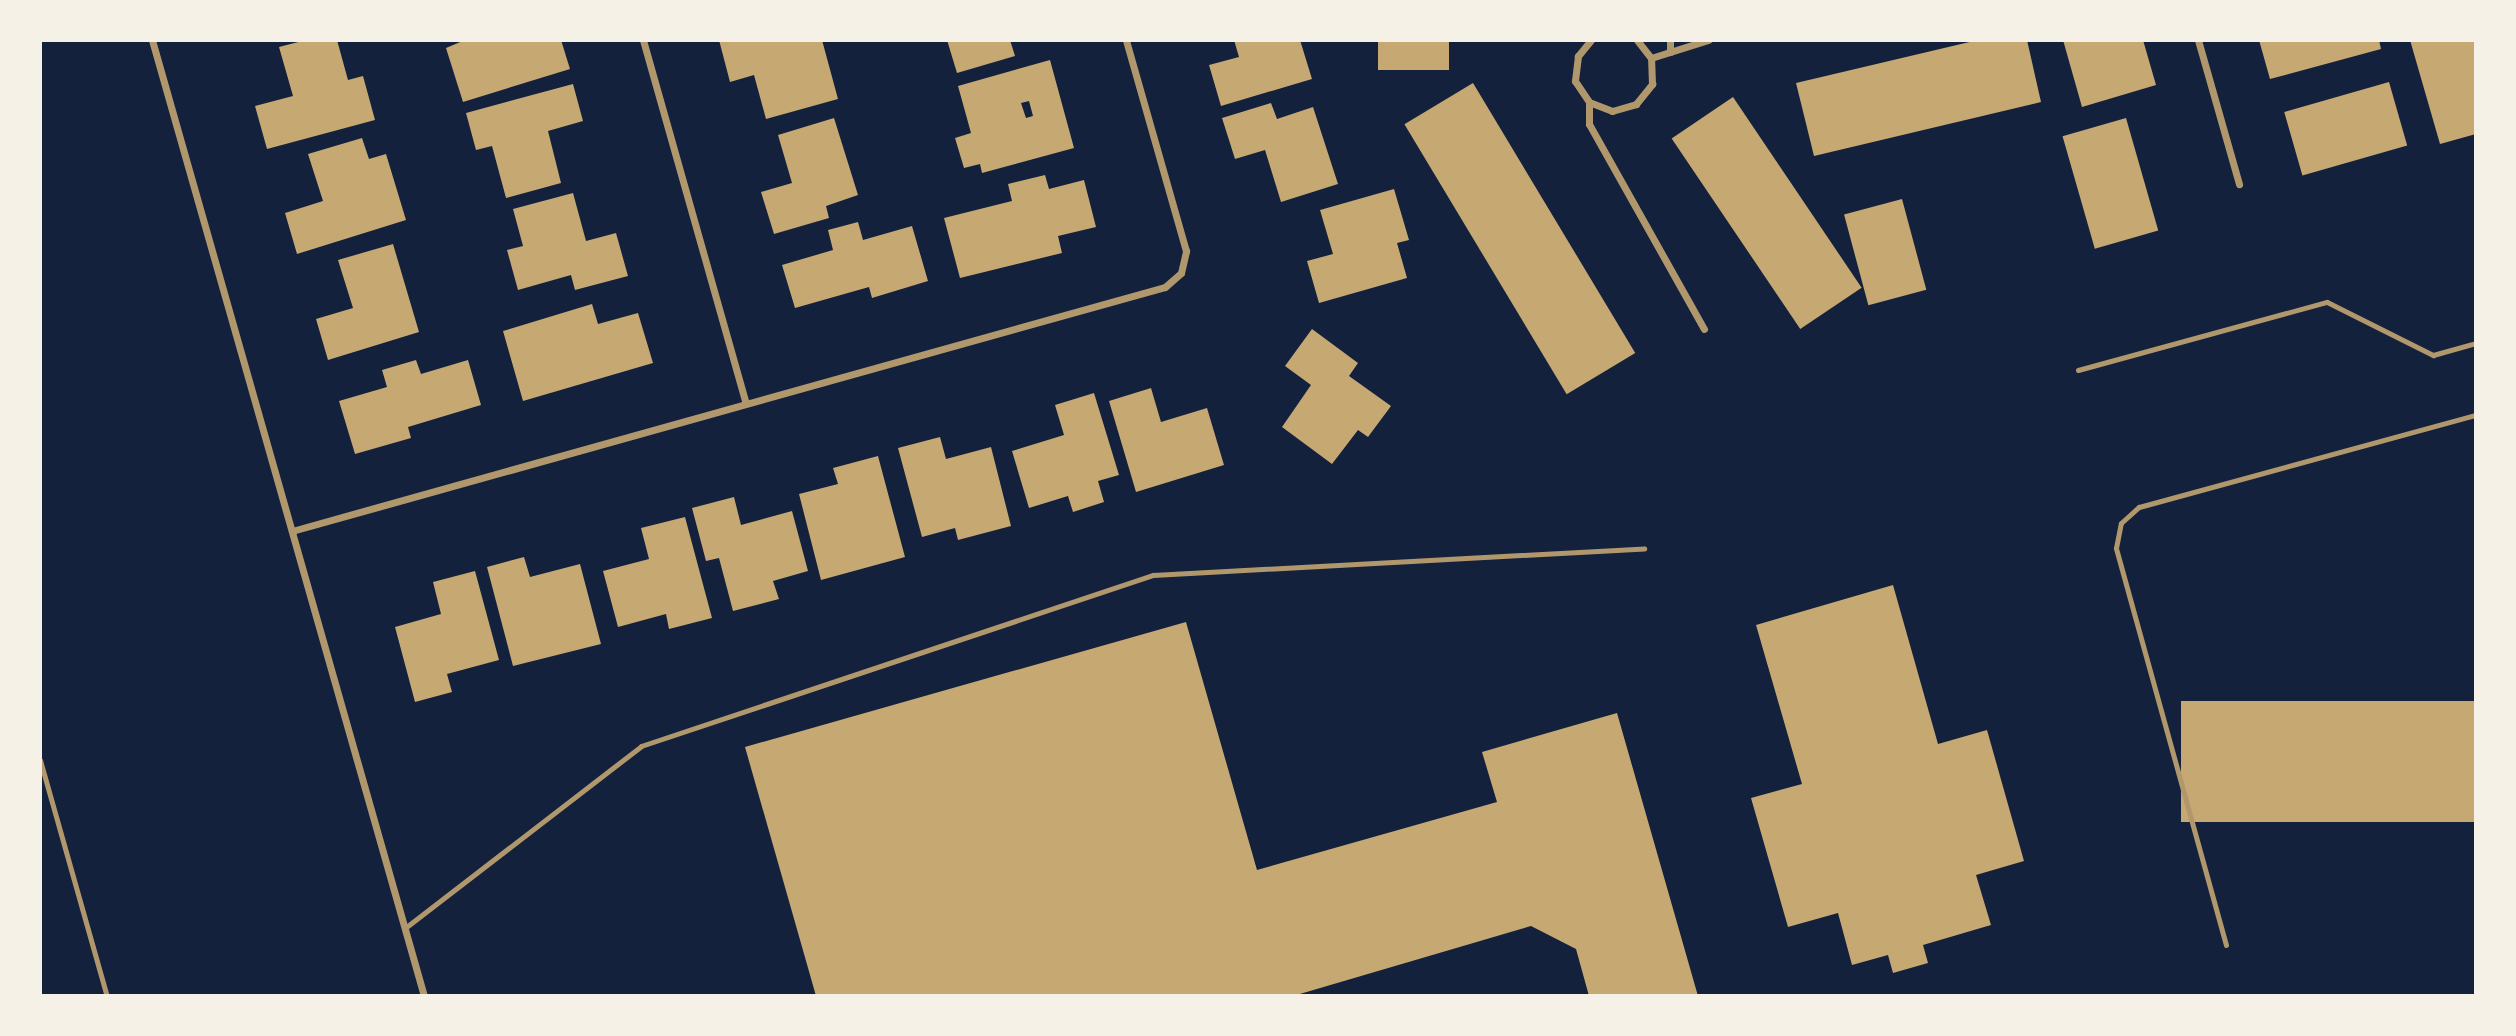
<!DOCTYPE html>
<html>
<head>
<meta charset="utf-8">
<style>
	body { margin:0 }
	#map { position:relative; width:2516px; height:1036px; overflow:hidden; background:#14213d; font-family:Raleway,sans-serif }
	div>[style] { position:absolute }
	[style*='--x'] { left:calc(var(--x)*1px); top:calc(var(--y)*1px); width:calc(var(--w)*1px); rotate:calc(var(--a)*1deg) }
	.building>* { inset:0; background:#c6a872; transform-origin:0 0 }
	.service>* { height:5px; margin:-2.5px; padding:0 2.5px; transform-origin:2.5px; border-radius:2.5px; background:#b1986c }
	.minor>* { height:7px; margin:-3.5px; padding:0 3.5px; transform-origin:3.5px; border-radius:3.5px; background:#b1986c }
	span { translate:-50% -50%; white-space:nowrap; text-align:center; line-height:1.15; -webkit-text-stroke:6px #f6f1e7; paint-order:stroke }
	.frame { position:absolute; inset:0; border:42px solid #f6f1e7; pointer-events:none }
</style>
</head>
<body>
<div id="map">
	<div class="building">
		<div style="clip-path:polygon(306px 40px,337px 40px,348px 80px,363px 76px,375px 120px,267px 149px,255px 106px,293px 96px,279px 47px)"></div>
		<div style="clip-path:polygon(465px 40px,561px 40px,570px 69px,463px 102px,446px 48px)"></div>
		<div style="clip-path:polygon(719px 40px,822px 40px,838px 99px,766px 119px,754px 75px,730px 82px)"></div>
		<div style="clip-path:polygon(947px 40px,1010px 40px,1015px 56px,957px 73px)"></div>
		<div style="clip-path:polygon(1234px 40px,1300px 40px,1312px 79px,1221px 106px,1209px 65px,1239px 57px)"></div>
		<div style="left:1378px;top:40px;width:71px;height:30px"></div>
		<div style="clip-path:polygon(1978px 40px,2027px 40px,2041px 102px,1814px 156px,1796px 83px)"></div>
		<div style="clip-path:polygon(2063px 40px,2143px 40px,2156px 85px,2082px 107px)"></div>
		<div style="clip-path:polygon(2259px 40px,2379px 40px,2381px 49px,2270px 79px)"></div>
		<div style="clip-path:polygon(2410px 40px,2476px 40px,2476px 134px,2440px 144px)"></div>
		<div style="clip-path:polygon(evenodd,1050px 60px,1074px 148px,982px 173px,980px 164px,964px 168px,955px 138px,971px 133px,958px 86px,1050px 60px,1029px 101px,1033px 116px,1026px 118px,1021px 103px,1029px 101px)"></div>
		<div style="left:2389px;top:82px;width:66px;height:109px;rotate:74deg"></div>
		<div style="left:1473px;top:83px;width:315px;height:80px;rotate:59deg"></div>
		<div style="clip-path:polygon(573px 84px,583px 121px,548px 131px,561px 183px,506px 198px,492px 146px,476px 150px,466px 113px)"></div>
		<div style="left:1733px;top:97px;width:230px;height:74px;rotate:56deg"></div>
		<div style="clip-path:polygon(1271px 103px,1277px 119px,1313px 107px,1338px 184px,1281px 202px,1265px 150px,1235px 159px,1222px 118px)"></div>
		<div style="clip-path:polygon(834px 118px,858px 195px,826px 206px,829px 218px,774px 234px,761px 192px,792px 183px,778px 135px)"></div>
		<div style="left:2126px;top:118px;width:117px;height:66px;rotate:74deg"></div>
		<div style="clip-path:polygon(362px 138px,369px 159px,386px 154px,406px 220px,297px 254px,285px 213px,323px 201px,308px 154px)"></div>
		<div style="clip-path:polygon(1045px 175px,1049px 189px,1084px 180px,1096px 227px,1058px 236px,1062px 253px,960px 278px,944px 218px,1012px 201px,1008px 184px)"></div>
		<div style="clip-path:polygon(1394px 189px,1409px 240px,1397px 243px,1407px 278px,1319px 303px,1307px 261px,1333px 254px,1320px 210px)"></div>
		<div style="clip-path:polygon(573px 193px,586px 241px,616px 233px,628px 276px,575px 290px,571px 275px,518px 290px,507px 250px,523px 246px,513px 209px)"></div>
		<div style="left:1902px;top:199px;width:94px;height:60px;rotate:75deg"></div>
		<div style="clip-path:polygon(858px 222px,863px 240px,912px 226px,928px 281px,872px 298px,869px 287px,795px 308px,782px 265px,833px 250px,828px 230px)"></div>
		<div style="clip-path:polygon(393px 244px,419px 332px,328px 360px,316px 319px,353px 308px,338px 260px)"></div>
		<div style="clip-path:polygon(592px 304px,598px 324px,638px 313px,653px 363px,523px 401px,503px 331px)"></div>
		<div style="clip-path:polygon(1312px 329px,1358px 363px,1349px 376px,1391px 406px,1368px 437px,1358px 430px,1332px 464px,1282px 427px,1311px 385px,1285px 366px)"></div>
		<div style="clip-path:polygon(416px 360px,421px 374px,468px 360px,481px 405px,408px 427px,411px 438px,355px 454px,339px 401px,387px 387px,382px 370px)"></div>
		<div style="clip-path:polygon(1151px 388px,1161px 422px,1207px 408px,1224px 465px,1136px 492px,1109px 401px)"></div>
		<div style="clip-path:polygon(1094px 393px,1119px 475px,1098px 481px,1104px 502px,1073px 512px,1068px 496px,1029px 508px,1012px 451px,1064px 435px,1055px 405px)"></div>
		<div style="clip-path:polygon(940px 437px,946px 459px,991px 447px,1011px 526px,958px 540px,955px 528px,922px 537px,898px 448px)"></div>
		<div style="clip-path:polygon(878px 456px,905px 557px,821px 580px,799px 494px,838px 484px,833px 468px)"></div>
		<div style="clip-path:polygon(734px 497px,741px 525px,792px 511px,808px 571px,773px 581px,779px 599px,733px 611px,719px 558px,706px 561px,692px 508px)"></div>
		<div style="clip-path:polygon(685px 517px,712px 618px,669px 629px,666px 614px,618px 627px,603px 571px,649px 559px,641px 528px)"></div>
		<div style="clip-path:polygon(524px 557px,530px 577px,580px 564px,601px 644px,513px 666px,487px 567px)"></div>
		<div style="clip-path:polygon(475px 571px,499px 660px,447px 674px,452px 692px,415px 702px,395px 627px,441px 614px,433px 582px)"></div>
		<div style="clip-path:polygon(1893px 585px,1938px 744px,1987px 730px,2024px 861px,1976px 875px,1991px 925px,1923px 945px,1928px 963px,1893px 973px,1888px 955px,1852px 965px,1838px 913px,1788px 927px,1751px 798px,1802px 784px,1756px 625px)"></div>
		<div style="clip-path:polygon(1186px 622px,1257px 870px,1497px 802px,1482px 752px,1617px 713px,1698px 996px,1589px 996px,1576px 949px,1531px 926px,1293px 996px,816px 996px,745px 747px)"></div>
		<div style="left:2476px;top:701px;width:121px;height:295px;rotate:90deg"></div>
	</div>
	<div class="service">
		<div style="--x:2078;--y:370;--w:258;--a:-15.3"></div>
		<div style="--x:2327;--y:302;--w:119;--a:26.6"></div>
		<div style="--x:2433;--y:355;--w:45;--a:-15.6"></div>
		<div style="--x:40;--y:760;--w:245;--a:74.2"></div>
		<div style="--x:405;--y:928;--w:298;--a:-37.6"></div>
		<div style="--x:641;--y:746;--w:540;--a:-18.47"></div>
		<div style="--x:1153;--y:575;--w:492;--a:-3.1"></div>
		<div style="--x:2226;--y:945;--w:412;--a:-105.5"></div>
		<div style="--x:2116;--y:548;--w:25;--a:-79"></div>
		<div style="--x:2121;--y:523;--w:24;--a:-42"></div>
		<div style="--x:2139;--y:507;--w:349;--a:-15.3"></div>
	</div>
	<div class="minor">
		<div style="--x:152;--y:40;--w:994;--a:74.12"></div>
		<div style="--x:643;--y:40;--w:378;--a:74.2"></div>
		<div style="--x:1591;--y:40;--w:21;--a:129"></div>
		<div style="--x:1578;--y:56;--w:25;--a:97"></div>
		<div style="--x:1575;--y:81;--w:25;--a:56"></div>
		<div style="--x:1589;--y:102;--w:25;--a:21"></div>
		<div style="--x:1612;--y:111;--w:25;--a:-16"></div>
		<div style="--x:1636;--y:104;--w:26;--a:-51"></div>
		<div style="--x:1652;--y:84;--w:26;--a:-92"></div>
		<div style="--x:1651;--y:58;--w:23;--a:-128"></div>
		<div style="--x:1670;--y:40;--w:12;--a:90"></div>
		<div style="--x:2198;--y:40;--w:150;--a:74.1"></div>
		<div style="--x:1651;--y:58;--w:60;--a:-17.5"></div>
		<div style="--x:1589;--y:102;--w:22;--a:90"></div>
		<div style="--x:1589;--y:124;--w:235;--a:60.7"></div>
		<div style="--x:292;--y:531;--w:906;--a:-15.62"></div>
		<div style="--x:1165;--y:287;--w:21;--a:-41"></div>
		<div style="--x:1181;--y:273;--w:23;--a:-77"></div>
		<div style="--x:1186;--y:251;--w:219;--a:-105.9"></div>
	</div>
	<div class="frame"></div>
</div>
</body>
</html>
